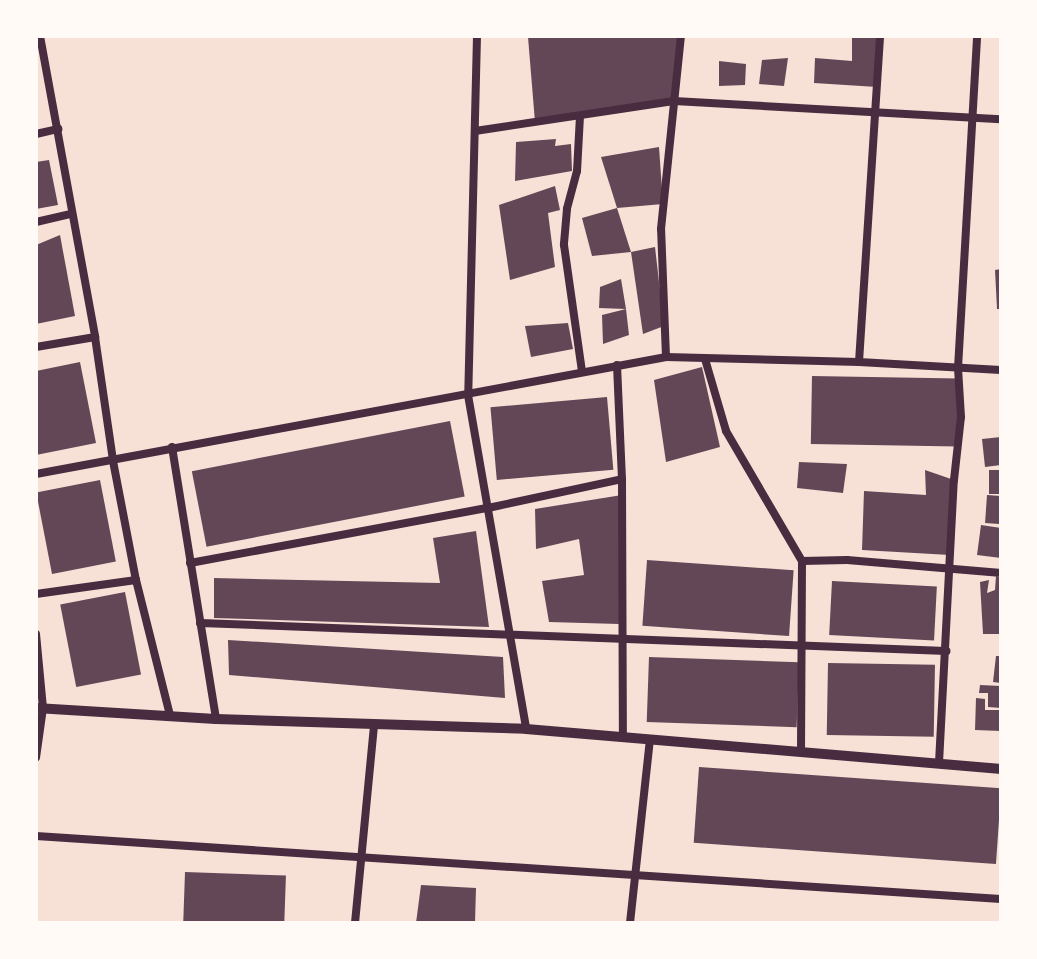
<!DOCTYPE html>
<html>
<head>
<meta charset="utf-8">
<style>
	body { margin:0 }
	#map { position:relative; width:1037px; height:959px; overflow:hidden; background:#f7e1d7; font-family:Lato,sans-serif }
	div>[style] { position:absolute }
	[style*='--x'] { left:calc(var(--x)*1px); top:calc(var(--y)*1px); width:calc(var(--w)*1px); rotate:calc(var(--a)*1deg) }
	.building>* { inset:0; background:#644757; transform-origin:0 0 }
	.minor>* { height:8px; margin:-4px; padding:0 4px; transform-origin:4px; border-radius:4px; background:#4a2c40 }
	.tertiary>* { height:10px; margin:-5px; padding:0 5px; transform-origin:5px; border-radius:5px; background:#4a2c40 }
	span { translate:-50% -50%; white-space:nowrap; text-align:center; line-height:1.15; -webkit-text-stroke:6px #fffaf5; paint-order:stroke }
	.frame { position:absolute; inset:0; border:38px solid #fffaf5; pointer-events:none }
</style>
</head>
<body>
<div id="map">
	<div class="building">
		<div style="clip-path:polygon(681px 36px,674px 101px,535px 122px,528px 37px)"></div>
		<div style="clip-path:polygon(852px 36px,877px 36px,877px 87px,814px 83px,815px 58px,852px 61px)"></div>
		<div style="clip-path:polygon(788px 58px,784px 86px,759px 84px,762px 60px)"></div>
		<div style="clip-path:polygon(719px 61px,746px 64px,745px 85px,719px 86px)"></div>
		<div style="clip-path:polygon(556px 139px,555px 146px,571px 144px,572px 171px,515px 181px,516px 142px)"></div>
		<div style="clip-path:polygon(659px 147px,663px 204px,617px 208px,601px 157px)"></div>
		<div style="clip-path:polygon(49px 160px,58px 205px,36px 209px,36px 162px)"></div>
		<div style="clip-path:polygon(555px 186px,560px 210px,548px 213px,555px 267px,510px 280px,499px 205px)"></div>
		<div style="clip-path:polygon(617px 208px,631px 252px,592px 256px,582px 218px)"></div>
		<div style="clip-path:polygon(60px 235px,75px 316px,36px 324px,36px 245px)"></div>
		<div style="clip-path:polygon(655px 247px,664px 326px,643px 334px,631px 252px)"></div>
		<div style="clip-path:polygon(1001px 269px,1001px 309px,997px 309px,995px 270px)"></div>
		<div style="clip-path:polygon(621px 279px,626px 309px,629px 335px,603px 344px,602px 315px,626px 309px,599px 308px,600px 287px)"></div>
		<div style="clip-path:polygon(568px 323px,573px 349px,531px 357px,525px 326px)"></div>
		<div style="clip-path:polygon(80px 362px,96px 443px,36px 455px,36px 371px)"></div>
		<div style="clip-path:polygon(702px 367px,720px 447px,666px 462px,654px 380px)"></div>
		<div style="left:812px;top:376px;width:147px;height:68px;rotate:1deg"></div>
		<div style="left:607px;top:397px;width:73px;height:117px;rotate:85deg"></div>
		<div style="left:450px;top:421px;width:77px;height:263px;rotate:79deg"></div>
		<div style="clip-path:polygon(1001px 437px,1001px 465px,985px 467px,982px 439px)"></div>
		<div style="clip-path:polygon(799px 462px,847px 464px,843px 493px,797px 488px)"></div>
		<div style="clip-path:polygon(925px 470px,954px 480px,950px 555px,862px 550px,864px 491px,926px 495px)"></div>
		<div style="left:989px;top:470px;width:12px;height:24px"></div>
		<div style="left:100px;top:480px;width:83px;height:65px;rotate:79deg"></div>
		<div style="clip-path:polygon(622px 495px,619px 624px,549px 622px,542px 581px,584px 575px,579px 539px,536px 549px,535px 509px)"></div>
		<div style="left:987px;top:495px;width:14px;height:28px;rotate:4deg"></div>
		<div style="clip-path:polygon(981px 525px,1001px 528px,1001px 558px,977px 555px)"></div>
		<div style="clip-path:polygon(476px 531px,489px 627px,214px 618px,214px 578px,440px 583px,433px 538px)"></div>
		<div style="left:647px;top:560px;width:147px;height:66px;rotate:4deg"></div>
		<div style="clip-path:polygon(996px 576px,1001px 578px,1001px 634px,983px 634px,980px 582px,989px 580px,987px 593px,995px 590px)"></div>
		<div style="left:832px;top:581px;width:105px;height:54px;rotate:3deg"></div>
		<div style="left:125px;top:592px;width:84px;height:66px;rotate:79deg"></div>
		<div style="clip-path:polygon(228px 640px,503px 657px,505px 698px,229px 675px)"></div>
		<div style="clip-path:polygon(996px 656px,1001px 656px,1001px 683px,993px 682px)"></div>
		<div style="left:649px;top:657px;width:150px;height:65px;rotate:2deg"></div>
		<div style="left:828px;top:663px;width:107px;height:72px;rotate:1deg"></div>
		<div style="clip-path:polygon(980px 685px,1001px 686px,1001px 708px,988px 707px,988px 693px,979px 693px)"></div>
		<div style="clip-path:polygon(976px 698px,985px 699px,985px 710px,1001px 710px,1001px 731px,975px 730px)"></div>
		<div style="left:699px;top:767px;width:303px;height:76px;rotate:4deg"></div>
		<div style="left:185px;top:872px;width:101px;height:51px;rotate:2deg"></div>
		<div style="clip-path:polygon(421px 885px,476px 888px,475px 923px,416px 923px)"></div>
	</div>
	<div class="minor">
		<div style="--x:40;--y:36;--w:306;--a:79.6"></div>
		<div style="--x:95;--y:337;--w:125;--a:81.7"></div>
		<div style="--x:113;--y:461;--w:121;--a:79.1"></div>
		<div style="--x:136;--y:580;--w:139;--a:75.9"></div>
		<div style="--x:477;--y:36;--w:359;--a:91.4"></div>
		<div style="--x:468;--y:395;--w:339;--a:80.1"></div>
		<div style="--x:580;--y:116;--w:55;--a:93.1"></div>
		<div style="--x:577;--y:171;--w:39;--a:105"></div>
		<div style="--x:567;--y:209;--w:36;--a:95"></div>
		<div style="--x:564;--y:245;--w:128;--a:81.9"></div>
		<div style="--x:475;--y:131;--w:201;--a:-8.6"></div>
		<div style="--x:674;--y:101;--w:327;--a:3.2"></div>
		<div style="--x:36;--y:134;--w:23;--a:-13"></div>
		<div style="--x:36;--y:222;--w:37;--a:-13"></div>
		<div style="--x:36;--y:347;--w:60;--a:-9.6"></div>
		<div style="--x:666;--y:357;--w:128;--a:-92.2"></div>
		<div style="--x:661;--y:229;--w:194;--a:-84.1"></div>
		<div style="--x:705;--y:359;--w:75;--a:73.7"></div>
		<div style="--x:726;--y:431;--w:151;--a:59.7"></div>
		<div style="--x:802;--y:561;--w:191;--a:90.3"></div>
		<div style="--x:859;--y:362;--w:327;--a:-86.3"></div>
		<div style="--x:617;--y:365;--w:114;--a:87.5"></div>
		<div style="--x:622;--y:479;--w:259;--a:89.8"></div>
		<div style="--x:172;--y:447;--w:276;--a:80.8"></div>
		<div style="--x:36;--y:474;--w:641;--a:-10.52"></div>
		<div style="--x:666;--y:357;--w:193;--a:1.5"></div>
		<div style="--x:859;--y:362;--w:142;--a:3.2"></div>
		<div style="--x:802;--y:561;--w:45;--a:-1.3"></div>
		<div style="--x:847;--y:560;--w:155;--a:4.8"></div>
		<div style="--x:190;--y:563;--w:303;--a:-10.5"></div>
		<div style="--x:488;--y:508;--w:137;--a:-12.2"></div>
		<div style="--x:36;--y:594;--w:101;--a:-8"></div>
		<div style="--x:200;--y:623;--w:747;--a:2.15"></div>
		<div style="--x:36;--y:634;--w:74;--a:84.6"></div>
		<div style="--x:43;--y:708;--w:50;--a:98"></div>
		<div style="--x:939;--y:763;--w:283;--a:-87"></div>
		<div style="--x:954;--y:480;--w:63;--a:-83.7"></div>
		<div style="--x:961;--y:417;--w:49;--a:-93.5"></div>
		<div style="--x:958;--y:368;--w:333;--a:-86.7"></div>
		<div style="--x:36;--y:836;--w:967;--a:3.74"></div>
		<div style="--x:355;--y:923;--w:200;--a:-84.5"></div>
		<div style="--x:630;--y:923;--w:184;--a:-83.8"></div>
	</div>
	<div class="tertiary">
		<div style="--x:36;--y:708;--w:180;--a:3.5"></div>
		<div style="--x:216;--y:719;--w:310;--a:1.8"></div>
		<div style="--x:526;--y:729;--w:477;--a:4.8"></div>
	</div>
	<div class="frame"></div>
</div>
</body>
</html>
